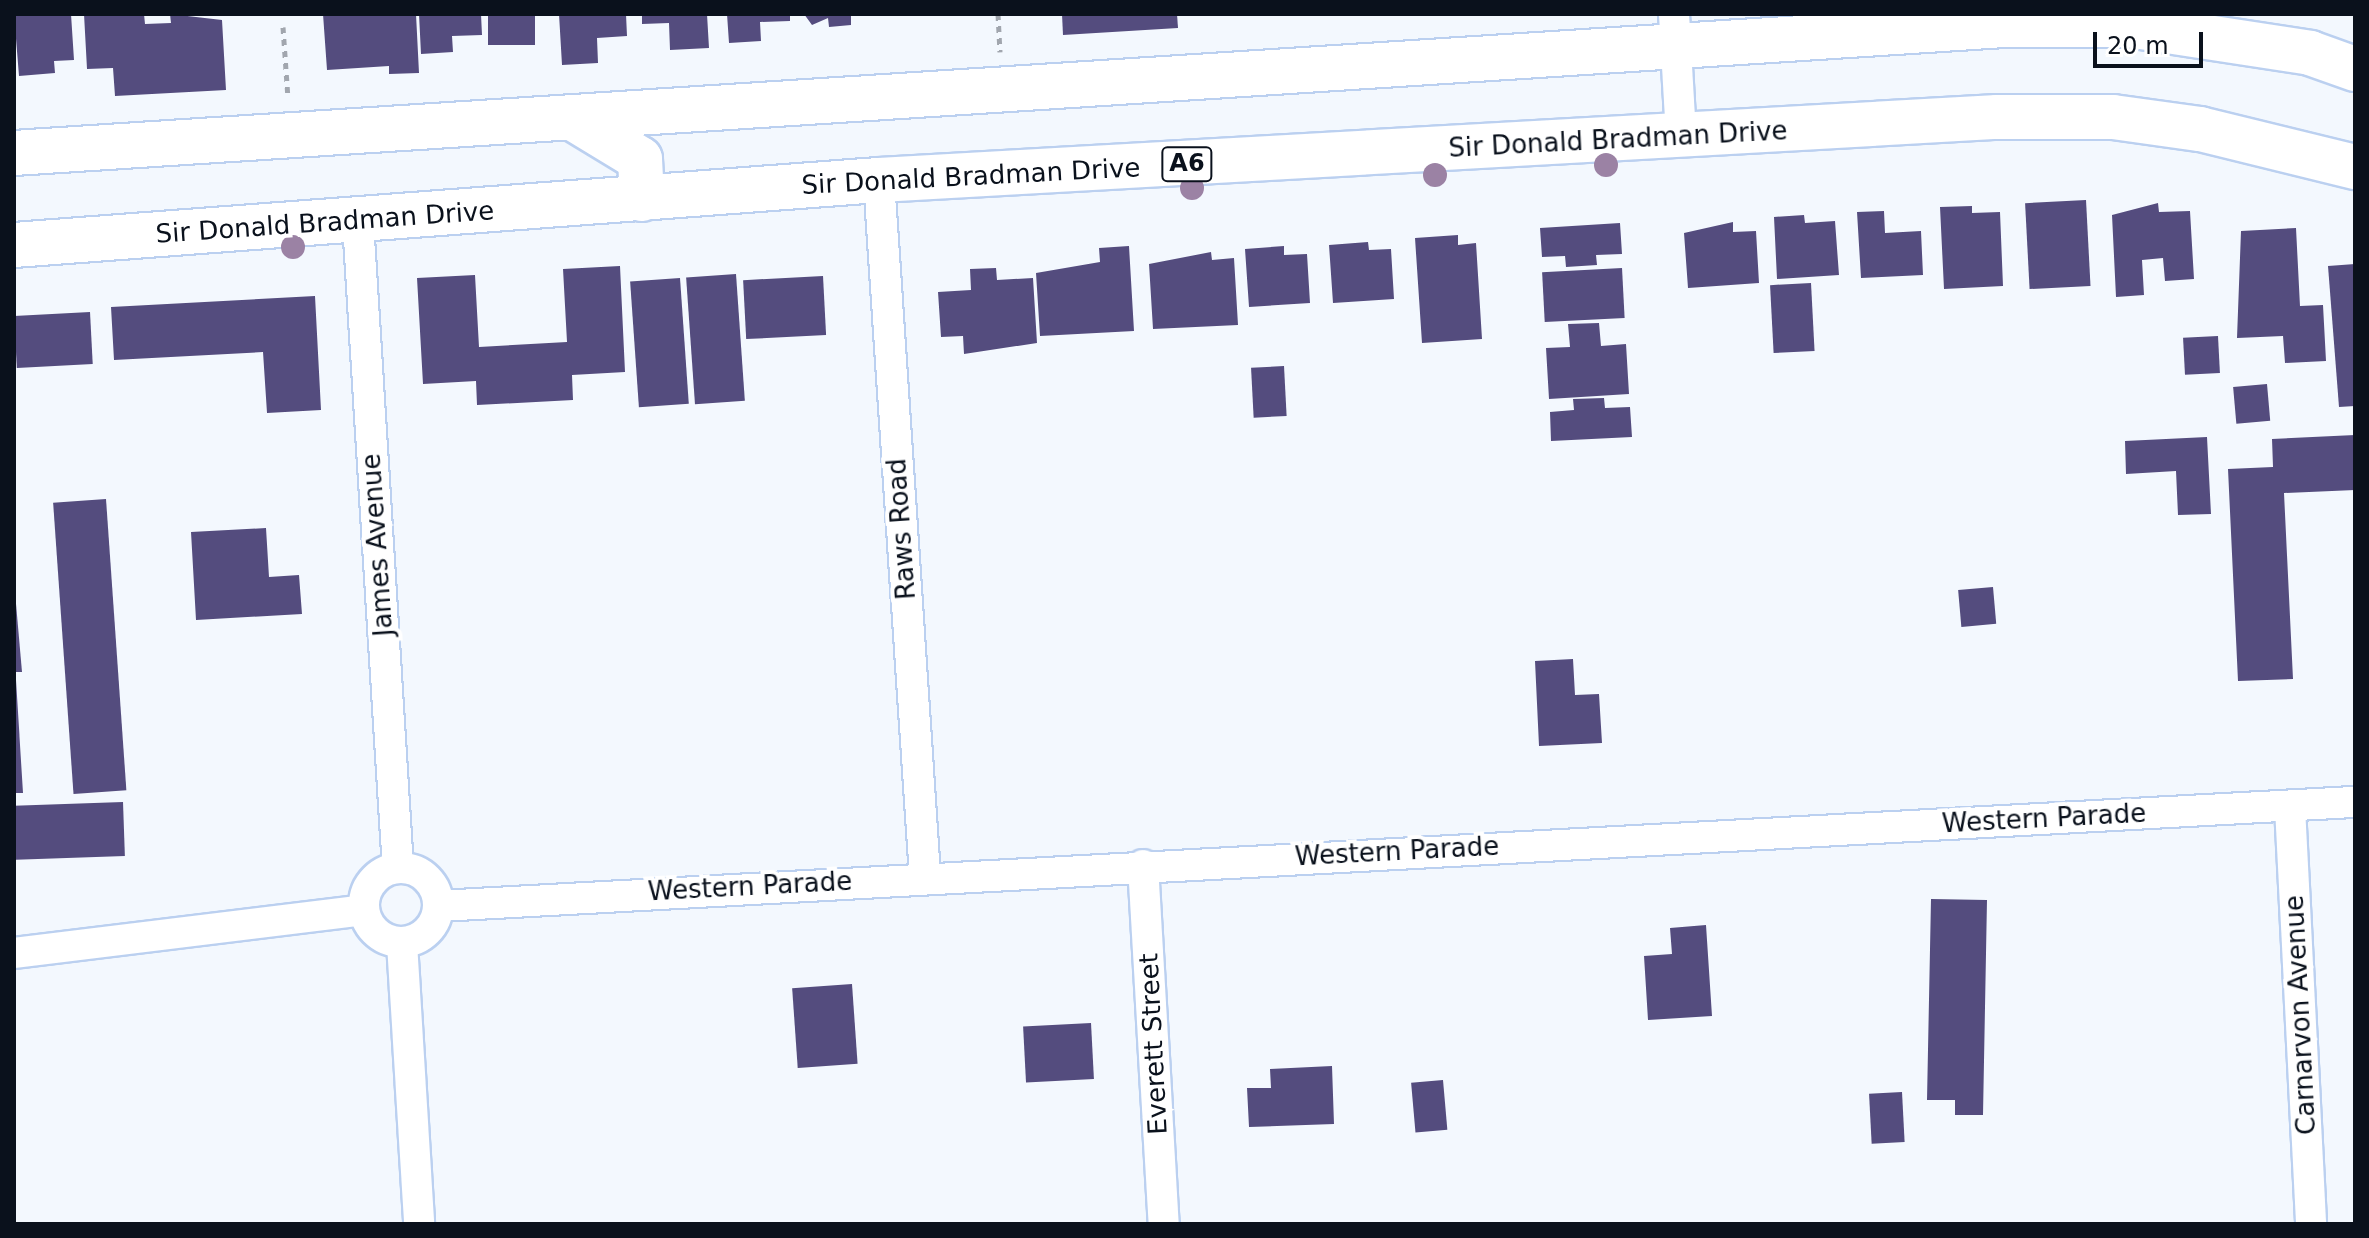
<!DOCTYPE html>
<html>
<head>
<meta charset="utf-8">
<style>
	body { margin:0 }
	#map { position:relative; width:2369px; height:1238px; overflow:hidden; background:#f3f8fe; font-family:"DejaVu Sans",sans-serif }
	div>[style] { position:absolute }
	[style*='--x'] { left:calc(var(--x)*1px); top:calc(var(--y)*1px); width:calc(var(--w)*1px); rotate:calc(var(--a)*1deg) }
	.building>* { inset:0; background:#544c7e; transform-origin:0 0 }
	.path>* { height:5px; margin-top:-2.5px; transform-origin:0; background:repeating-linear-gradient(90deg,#a1a6ae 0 6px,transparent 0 12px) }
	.roads { filter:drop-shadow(2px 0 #bbd0f0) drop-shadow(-2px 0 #bbd0f0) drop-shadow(0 2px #bbd0f0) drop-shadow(0 -2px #bbd0f0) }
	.street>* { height:30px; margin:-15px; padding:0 15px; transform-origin:15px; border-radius:15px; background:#fff }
	.street>.ring { margin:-15px; padding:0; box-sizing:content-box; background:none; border:30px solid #fff; border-radius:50% }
	.primary>* { height:44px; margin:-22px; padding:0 22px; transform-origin:22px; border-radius:22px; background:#fff }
	.trees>* { width:24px; height:24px; margin:-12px; border-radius:50%; background:#9b82a4 }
	span { translate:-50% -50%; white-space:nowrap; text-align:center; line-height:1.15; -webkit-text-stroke:8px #fff; paint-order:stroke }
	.shield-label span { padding:2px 6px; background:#fff; border:2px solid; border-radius:6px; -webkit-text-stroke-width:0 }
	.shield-label { font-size:24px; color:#0a111c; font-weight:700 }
	.street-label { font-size:26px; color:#0a111c }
	.frame { position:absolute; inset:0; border:16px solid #0a111c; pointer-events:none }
	.scale { position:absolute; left:2093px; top:32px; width:110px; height:36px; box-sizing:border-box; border:4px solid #0a111c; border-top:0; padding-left:10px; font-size:24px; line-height:28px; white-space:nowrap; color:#0a111c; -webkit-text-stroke:6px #fff; paint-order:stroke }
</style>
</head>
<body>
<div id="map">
	<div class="building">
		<div style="clip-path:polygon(14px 14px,71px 14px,74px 60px,54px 61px,55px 73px,19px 76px)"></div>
		<div style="clip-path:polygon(84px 14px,144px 14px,145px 24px,171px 23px,170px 14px,222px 20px,226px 90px,115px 96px,113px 68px,87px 69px)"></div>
		<div style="clip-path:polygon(323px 14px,416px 14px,419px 73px,389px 74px,389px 66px,327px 70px)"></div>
		<div style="clip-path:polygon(419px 14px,481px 14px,482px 35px,452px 36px,453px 52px,421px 54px)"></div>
		<div style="left:488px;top:14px;width:47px;height:31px"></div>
		<div style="clip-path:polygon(559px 14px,626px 14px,627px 36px,597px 38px,598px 63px,562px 65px)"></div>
		<div style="clip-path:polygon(642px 14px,707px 14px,709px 48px,670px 50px,669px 23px,642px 24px)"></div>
		<div style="clip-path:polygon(727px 14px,790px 14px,790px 21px,760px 22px,761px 41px,729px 43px)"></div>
		<div style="clip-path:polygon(804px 14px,851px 14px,851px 25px,829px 27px,828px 18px,812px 25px)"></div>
		<div style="clip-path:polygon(1062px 14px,1177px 14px,1178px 28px,1063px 35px)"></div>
		<div style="left:2086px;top:200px;width:86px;height:61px;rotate:87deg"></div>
		<div style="clip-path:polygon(2158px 203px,2159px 212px,2190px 211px,2194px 279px,2165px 281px,2163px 258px,2142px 260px,2144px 295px,2116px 297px,2112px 215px)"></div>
		<div style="clip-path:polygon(1972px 206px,1972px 213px,2000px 212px,2003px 286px,1944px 289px,1940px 207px)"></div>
		<div style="clip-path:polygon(1884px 211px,1885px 233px,1921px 231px,1923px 275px,1861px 278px,1857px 212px)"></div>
		<div style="clip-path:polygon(1804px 215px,1805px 223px,1835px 221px,1839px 275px,1777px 279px,1774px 217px)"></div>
		<div style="clip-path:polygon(1733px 222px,1733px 232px,1756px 231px,1759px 283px,1688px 288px,1684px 233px)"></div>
		<div style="clip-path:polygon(1620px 223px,1622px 254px,1596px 255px,1597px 265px,1566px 267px,1565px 256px,1542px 257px,1540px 228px)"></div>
		<div style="clip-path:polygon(2296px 228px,2300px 306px,2323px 305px,2326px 361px,2285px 363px,2283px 336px,2237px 338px,2241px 231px)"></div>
		<div style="clip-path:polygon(1458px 235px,1458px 245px,1476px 243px,1482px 339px,1422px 343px,1415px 238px)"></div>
		<div style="clip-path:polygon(1368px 242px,1369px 250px,1391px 249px,1394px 299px,1333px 303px,1329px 245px)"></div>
		<div style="clip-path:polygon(1129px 246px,1134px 331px,1040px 336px,1036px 273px,1100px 262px,1099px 248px)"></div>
		<div style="clip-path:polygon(1284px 246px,1284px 255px,1307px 254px,1310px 303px,1249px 307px,1245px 249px)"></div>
		<div style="clip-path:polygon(1211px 252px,1212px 260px,1234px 258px,1238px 325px,1153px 329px,1149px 264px)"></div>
		<div style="clip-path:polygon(2355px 264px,2355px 406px,2339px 407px,2328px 266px)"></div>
		<div style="clip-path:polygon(620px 266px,625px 372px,572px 375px,573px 400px,477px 405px,476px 381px,423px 384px,417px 278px,475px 275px,479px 347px,567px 342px,563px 269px)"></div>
		<div style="clip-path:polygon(996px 268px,997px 280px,1033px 278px,1037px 343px,964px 354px,963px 336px,941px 337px,938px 292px,971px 290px,970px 269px)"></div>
		<div style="left:1622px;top:268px;width:50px;height:80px;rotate:87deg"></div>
		<div style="left:736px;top:274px;width:127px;height:50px;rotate:86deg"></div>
		<div style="left:823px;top:276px;width:59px;height:80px;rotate:87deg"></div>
		<div style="left:680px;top:278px;width:126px;height:50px;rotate:86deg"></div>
		<div style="left:1811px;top:283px;width:68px;height:41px;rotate:87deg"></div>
		<div style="clip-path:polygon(315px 296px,321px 410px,267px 413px,263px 352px,114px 360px,111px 307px)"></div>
		<div style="left:90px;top:312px;width:52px;height:76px;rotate:87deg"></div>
		<div style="clip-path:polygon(1599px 323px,1601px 346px,1626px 344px,1629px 394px,1549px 399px,1546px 348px,1570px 347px,1568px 324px)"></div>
		<div style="left:2218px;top:336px;width:37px;height:35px;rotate:87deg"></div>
		<div style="left:1284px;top:366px;width:50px;height:33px;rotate:87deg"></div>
		<div style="left:2267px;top:384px;width:37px;height:34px;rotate:85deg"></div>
		<div style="clip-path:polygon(1604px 398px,1605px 408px,1630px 407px,1632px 437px,1551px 441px,1550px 412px,1574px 410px,1573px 399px)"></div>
		<div style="clip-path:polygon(2355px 435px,2355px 490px,2284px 493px,2293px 679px,2238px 681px,2228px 469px,2273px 467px,2272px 439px)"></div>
		<div style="clip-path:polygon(2207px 437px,2211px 514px,2178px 515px,2176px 471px,2126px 474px,2125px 441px)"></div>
		<div style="left:106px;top:499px;width:292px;height:53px;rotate:86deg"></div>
		<div style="clip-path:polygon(266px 528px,269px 577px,299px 575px,302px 614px,196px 620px,191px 532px)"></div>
		<div style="clip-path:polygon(14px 581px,22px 672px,14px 672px)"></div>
		<div style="left:1993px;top:587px;width:37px;height:35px;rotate:85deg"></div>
		<div style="clip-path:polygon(1573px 659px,1575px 695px,1599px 694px,1602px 743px,1539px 746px,1535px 661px)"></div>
		<div style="clip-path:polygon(16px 680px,23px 793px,14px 793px,14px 681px)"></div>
		<div style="left:123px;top:802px;width:54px;height:109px;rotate:88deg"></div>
		<div style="clip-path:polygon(1931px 899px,1987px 900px,1983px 1115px,1955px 1115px,1955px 1100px,1927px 1100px)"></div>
		<div style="clip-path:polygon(1706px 925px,1712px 1016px,1648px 1020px,1644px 956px,1672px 954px,1670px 928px)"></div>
		<div style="left:852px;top:984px;width:80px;height:60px;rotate:86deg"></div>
		<div style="left:1091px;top:1023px;width:56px;height:68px;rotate:87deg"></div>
		<div style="clip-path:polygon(1332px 1066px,1334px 1124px,1249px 1127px,1247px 1088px,1271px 1088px,1270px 1069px)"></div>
		<div style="left:1443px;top:1080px;width:50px;height:32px;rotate:85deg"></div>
		<div style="left:1902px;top:1092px;width:50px;height:33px;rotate:87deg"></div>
	</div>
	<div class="path">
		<div style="--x:998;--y:14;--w:38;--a:87"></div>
		<div style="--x:283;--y:27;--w:71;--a:86"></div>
	</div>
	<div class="roads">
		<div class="street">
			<div style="--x:1674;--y:14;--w:123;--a:86.7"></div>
			<div style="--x:879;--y:180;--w:699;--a:86.22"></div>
			<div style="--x:358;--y:222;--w:647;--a:86.46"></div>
			<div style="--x:2290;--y:807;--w:418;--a:87.1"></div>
			<div style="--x:1143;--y:865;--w:360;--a:86.7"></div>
			<div class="ring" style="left:364px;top:868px;width:44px;height:44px"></div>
			<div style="--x:439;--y:906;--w:1919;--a:-3.11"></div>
			<div style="--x:402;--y:943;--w:282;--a:86.5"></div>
			<div style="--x:14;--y:953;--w:352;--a:-7"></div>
		</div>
		<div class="primary">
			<div style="--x:574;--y:119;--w:77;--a:31.2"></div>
			<div style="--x:640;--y:159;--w:40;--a:87.1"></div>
			<div style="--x:14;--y:153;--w:1995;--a:-3.68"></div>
			<div style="--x:2005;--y:25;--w:123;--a:0"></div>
			<div style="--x:2128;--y:25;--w:184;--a:8.7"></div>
			<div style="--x:2310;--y:53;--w:48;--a:19.6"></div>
			<div style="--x:14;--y:245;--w:867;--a:-4.3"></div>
			<div style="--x:879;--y:180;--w:1120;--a:-3.23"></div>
			<div style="--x:1997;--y:117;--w:116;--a:0"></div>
			<div style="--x:2113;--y:117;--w:88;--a:7.9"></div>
			<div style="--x:2200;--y:129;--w:160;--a:13.8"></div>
		</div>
	</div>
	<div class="trees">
		<div style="left:1606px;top:165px"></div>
		<div style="left:1435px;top:175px"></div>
		<div style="left:1192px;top:188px"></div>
		<div style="left:293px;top:247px"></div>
	</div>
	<div class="shield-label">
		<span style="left:1187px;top:164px">A6</span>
	</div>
	<div class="street-label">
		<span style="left:1618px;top:140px;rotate:-3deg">Sir Donald Bradman Drive</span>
		<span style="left:971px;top:177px;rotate:-3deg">Sir Donald Bradman Drive</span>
		<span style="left:325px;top:223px;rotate:-4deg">Sir Donald Bradman Drive</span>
		<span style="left:902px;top:529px;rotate:-94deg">Raws Road</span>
		<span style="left:378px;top:545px;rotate:-94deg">James Avenue</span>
		<span style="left:2044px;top:819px;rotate:-3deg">Western Parade</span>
		<span style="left:1397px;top:852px;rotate:-3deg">Western Parade</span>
		<span style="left:750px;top:887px;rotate:-3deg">Western Parade</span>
		<span style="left:2301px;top:1015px;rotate:-93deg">Carnarvon Avenue</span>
		<span style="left:1154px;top:1044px;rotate:-93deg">Everett Street</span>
	</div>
	<div class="frame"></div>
	<div class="scale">20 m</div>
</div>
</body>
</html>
